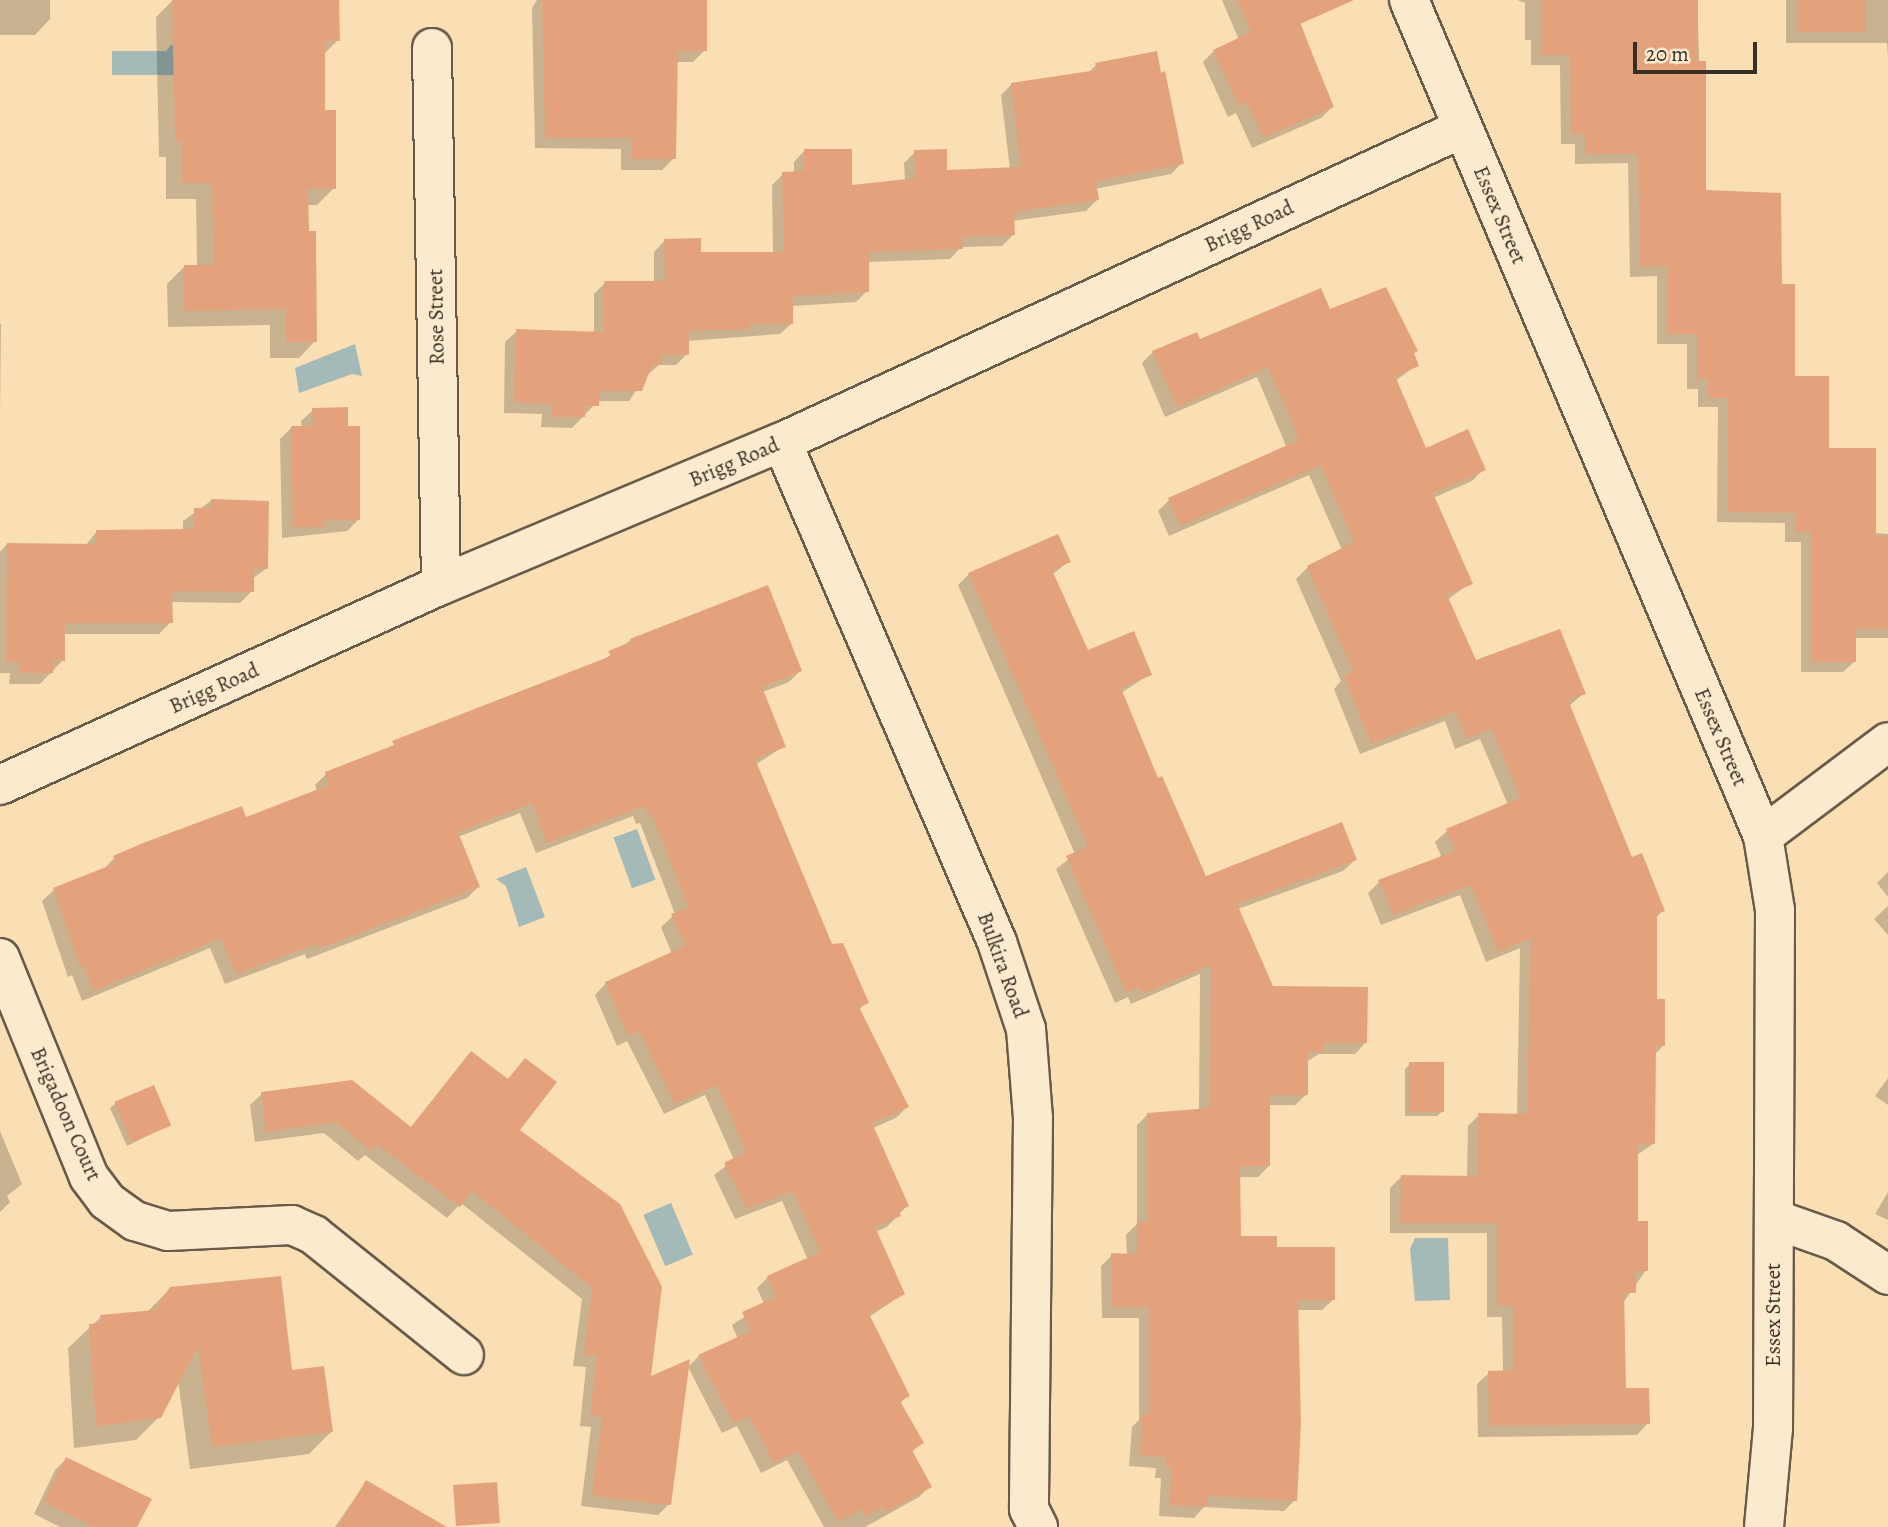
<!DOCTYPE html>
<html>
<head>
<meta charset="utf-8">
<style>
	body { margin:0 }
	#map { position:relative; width:1888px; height:1527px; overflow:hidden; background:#fbdfb4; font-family:Alegreya,serif }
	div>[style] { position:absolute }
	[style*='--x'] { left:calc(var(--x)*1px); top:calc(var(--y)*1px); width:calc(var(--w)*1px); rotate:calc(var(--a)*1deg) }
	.water>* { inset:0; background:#a3bab8; transform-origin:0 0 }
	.shadow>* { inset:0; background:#0003 }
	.building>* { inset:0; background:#e4a27c; transform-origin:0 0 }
	.roads { filter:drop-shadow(2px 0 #695b49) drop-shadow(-2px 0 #695b49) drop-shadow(0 2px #695b49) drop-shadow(0 -2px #695b49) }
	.street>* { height:38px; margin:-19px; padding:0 19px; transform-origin:19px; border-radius:19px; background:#fceace }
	span { translate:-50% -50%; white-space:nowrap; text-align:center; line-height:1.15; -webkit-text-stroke:5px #fceace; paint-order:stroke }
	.street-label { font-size:21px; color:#382f25 }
	.scale { position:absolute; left:1633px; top:42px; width:124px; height:32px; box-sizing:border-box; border:4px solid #382f25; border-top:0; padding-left:9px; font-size:21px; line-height:24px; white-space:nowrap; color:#382f25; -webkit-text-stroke:5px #fceace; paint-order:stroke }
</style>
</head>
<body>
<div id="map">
	<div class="water">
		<div style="clip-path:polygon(171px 45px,176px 45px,176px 75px,112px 75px,112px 51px,166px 51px)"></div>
		<div style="clip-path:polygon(355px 344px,362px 376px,352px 374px,299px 393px,295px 368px)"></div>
		<div style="left:637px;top:829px;width:54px;height:25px;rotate:70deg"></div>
		<div style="clip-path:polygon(526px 867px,545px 917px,519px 927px,506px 886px,496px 879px)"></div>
		<div style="left:671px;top:1203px;width:56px;height:30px;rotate:67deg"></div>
		<div style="clip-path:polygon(1415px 1238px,1448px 1238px,1450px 1300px,1415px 1301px,1410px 1249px)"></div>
	</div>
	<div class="shadow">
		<div style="clip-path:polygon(0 0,50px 0,50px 19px,35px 35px,0 35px)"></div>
		<div style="clip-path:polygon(173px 0,337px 0,338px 40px,323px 55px,323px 112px,334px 188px,317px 205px,307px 205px,315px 341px,299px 358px,270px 358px,270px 325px,168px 327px,167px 284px,184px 267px,197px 267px,196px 199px,166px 199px,166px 157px,159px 157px,156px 17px)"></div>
		<div style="clip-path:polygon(537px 0,593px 0,705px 50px,693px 62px,676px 62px,674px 158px,662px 170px,621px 170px,621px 149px,535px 148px,532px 8px)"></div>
		<div style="clip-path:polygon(1222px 0,1292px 0,1332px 107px,1321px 118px,1252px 148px,1236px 113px,1228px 117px,1203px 62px,1214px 51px,1239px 40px)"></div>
		<div style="clip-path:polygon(1517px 0,1697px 0,1704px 192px,1780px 286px,1793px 377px,1874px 533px,1888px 534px,1888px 638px,1854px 638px,1854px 662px,1843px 672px,1801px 672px,1801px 542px,1785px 542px,1785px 523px,1717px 522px,1718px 407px,1698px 407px,1698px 389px,1687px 389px,1687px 344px,1657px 344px,1657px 276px,1630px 277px,1628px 163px,1575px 164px,1575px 144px,1561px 144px,1560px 65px,1531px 65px,1531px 40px,1525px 40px,1525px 3px)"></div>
		<div style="clip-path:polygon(1786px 0,1888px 0,1888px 58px,1887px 43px,1786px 43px)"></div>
		<div style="clip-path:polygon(1096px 65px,1182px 163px,1171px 174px,1095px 189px,1097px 200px,1086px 211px,1013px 221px,1013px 235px,1002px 246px,961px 247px,950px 259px,867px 262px,867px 291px,856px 302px,792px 306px,792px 323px,780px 334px,687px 341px,687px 354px,676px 365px,659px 365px,646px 376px,629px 401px,598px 401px,572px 428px,541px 427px,542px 414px,504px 413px,505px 342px,517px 331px,594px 333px,594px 294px,605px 283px,654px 283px,654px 252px,665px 240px,699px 253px,773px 253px,772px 185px,783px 174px,794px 173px,794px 162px,805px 150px,850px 187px,905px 181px,904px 163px,915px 152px,945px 172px,1010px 169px,1001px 95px,1012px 84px,1088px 73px)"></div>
		<div style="clip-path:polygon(1329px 312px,1412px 354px,1417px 365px,1395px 381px,1425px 451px,1484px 469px,1472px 481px,1433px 498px,1470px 583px,1447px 600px,1475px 662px,1584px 693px,1569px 706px,1631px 859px,1663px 910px,1656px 918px,1656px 1001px,1664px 1045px,1654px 1055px,1653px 1144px,1637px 1155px,1637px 1222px,1646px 1270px,1623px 1303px,1624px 1389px,1648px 1423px,1637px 1435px,1478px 1437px,1477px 1384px,1489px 1373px,1503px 1372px,1502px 1317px,1487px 1317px,1487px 1233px,1390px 1233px,1390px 1188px,1401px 1177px,1467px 1178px,1468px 1126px,1479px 1115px,1517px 1116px,1520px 948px,1486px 962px,1460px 895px,1381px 925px,1368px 893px,1379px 882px,1442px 858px,1435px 842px,1447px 831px,1508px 805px,1480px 739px,1455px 749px,1445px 721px,1360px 754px,1334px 689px,1341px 681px,1296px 579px,1308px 567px,1342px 550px,1309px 475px,1169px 536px,1158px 511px,1169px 500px,1287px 448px,1257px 377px,1165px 417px,1142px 363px,1153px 352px)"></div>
		<div style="clip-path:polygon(0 324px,1px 324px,0 415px)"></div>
		<div style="clip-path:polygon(313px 410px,359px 519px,347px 531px,282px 538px,280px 439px,292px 427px,302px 427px,301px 421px)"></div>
		<div style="clip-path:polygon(212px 500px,267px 568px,252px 579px,252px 591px,240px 603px,171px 602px,171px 622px,159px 634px,64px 634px,63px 660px,40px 684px,9px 684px,10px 673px,0 673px,0 552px,7px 544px,86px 545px,97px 531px,183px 530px,183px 521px)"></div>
		<div style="clip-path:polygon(1069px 561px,1052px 575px,1087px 653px,1150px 674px,1121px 693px,1157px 781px,1205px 879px,1355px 860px,1343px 871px,1238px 909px,1272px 988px,1366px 1042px,1355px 1054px,1319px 1054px,1306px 1062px,1307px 1094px,1295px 1105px,1268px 1105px,1269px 1166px,1258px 1177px,1238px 1177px,1239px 1238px,1276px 1249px,1334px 1299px,1322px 1310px,1297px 1310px,1295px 1500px,1284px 1511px,1204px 1507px,1194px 1518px,1159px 1516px,1161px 1478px,1155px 1478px,1156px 1468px,1129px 1466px,1132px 1427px,1139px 1420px,1139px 1318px,1102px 1318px,1101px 1266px,1112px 1255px,1127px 1256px,1126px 1235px,1137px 1224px,1137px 1125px,1148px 1114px,1199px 1110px,1200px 974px,1131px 1004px,1128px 997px,1115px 1003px,1056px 869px,1075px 854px,958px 585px,969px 574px)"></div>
		<div style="clip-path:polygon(631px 640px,800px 671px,789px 682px,763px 692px,784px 746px,755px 765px,831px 946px,866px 1002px,859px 1010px,907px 1107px,896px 1118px,873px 1128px,907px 1206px,887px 1227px,875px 1232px,903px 1294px,869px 1317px,908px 1396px,899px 1404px,921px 1443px,911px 1453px,930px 1486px,919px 1497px,865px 1527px,824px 1527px,787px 1460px,761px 1473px,737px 1426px,722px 1433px,688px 1367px,699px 1356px,738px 1339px,732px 1325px,764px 1304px,757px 1288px,768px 1277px,808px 1260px,782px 1201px,735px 1219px,714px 1175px,734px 1160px,705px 1095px,664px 1114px,627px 1041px,617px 1046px,595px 995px,606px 983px,672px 954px,661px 927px,675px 914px,640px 823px,636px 824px,633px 816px,536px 853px,520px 813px,458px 837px,478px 887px,467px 898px,307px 959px,305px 954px,225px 984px,210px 948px,82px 1001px,72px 975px,68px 977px,42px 901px,54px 890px,103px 870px,114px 858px,245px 819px,317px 791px,315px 785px,326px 774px,599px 663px)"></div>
		<div style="clip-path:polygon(1888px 872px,1888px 897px,1877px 883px)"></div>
		<div style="clip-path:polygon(1888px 906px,1888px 935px,1874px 919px)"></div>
		<div style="clip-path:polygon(471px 1053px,507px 1080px,525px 1060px,517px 1131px,649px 1379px,669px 1504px,658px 1515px,581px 1506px,591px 1427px,580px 1426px,586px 1367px,573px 1366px,582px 1299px,461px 1203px,447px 1218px,365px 1155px,358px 1161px,324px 1133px,255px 1142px,250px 1105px,262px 1094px,410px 1128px)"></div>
		<div style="clip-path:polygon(1410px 1064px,1443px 1111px,1437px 1116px,1405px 1116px,1405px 1069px)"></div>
		<div style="clip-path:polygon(1888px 1078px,1888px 1105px,1875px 1096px)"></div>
		<div style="clip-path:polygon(116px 1103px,169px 1125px,127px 1146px,110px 1108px)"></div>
		<div style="clip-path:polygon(0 1131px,22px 1184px,7px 1196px,10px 1202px,0 1212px)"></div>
		<div style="clip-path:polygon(1888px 1192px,1888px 1220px,1875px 1214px)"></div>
		<div style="clip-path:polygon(171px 1288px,290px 1372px,331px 1432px,309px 1454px,190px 1469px,178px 1380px,159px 1417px,136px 1440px,74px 1448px,68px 1348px,101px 1317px,148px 1311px)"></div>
		<div style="clip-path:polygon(66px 1459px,135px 1527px,60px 1527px,34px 1514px,55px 1470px)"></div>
		<div style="clip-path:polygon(366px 1482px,443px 1527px,335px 1527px)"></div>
	</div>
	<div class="building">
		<div style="clip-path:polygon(172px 0,339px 0,340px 41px,325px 41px,325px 110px,336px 110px,336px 189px,308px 189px,309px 231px,316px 231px,317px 342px,286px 342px,286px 309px,184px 311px,184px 265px,214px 265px,212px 183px,182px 183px,182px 141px,175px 141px)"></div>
		<div style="clip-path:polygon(542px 0,707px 0,707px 51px,678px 51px,676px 159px,632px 159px,632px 138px,545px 138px)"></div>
		<div style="clip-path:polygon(1237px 0,1354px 0,1300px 24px,1334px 107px,1263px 138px,1247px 103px,1239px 107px,1213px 50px,1251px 32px)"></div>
		<div style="clip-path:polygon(1541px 0,1698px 0,1698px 61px,1706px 61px,1706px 190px,1781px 193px,1782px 284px,1795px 284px,1795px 376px,1829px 376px,1829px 448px,1876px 448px,1876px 536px,1888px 536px,1888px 629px,1856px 629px,1856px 662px,1811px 662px,1811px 532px,1795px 532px,1795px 513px,1727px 512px,1728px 398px,1708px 398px,1708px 379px,1697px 379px,1697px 334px,1667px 334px,1667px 266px,1640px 267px,1638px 154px,1585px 154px,1585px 134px,1571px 134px,1570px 55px,1541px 55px)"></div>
		<div style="left:1797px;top:0;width:69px;height:32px"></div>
		<div style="clip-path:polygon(1157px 51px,1161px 73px,1165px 71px,1184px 164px,1096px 181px,1099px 200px,1014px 212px,1015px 235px,962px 237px,963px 249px,869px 252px,869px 292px,793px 296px,793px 324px,749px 324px,749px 330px,689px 330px,689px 355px,662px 355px,662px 365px,652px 365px,642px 391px,600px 391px,599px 406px,585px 406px,585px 417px,552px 417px,552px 404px,514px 402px,516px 329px,604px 332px,604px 281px,665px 281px,664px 239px,701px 238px,701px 252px,784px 252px,782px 172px,804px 171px,804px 149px,852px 149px,852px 185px,916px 178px,914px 150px,947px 149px,947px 170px,1021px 167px,1011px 83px,1097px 70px,1095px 63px)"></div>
		<div style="clip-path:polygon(1386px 287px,1418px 351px,1414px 353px,1419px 366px,1395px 376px,1426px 448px,1468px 429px,1486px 470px,1433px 493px,1473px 584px,1447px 595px,1476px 660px,1560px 629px,1586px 694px,1568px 700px,1632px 857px,1642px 853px,1665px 911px,1657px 914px,1657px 999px,1665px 999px,1665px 1046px,1656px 1046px,1655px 1144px,1638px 1144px,1638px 1221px,1648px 1221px,1648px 1271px,1636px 1271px,1636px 1293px,1624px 1293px,1626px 1388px,1649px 1388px,1650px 1424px,1489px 1426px,1488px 1371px,1514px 1370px,1513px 1306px,1497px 1306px,1497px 1223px,1400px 1223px,1401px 1175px,1478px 1176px,1478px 1113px,1527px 1114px,1531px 938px,1498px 952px,1471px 885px,1393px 915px,1378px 880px,1455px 851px,1446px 829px,1520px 798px,1492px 729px,1466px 739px,1456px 711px,1371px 744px,1344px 676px,1353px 672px,1307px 566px,1354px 542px,1321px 465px,1180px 526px,1168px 498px,1299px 440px,1268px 367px,1177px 407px,1152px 351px,1197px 332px,1200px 339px,1321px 288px,1330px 309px)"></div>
		<div style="clip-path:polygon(348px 407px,348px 426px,360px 426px,360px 520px,324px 520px,325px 527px,293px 527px,291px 426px,313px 426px,312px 408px)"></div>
		<div style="clip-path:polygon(211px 499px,269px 501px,268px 569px,254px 568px,254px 592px,172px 591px,173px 623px,65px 623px,65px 661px,53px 660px,53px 673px,20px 673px,20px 662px,6px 662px,7px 543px,96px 544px,96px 530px,194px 529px,194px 508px,211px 508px)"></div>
		<div style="clip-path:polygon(1058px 534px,1071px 562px,1052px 570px,1088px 650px,1134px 631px,1152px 675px,1121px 688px,1158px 778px,1162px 776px,1206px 876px,1342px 822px,1357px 860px,1237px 904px,1273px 986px,1368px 987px,1367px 1043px,1323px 1043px,1323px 1052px,1308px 1052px,1308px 1095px,1270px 1095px,1270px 1166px,1240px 1166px,1241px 1236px,1277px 1236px,1277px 1247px,1335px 1247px,1335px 1300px,1298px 1300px,1301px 1423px,1297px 1501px,1207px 1496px,1207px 1507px,1169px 1505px,1172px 1467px,1165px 1467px,1166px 1457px,1140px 1455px,1142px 1414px,1149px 1414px,1149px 1307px,1112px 1307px,1111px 1253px,1137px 1254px,1137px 1222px,1147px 1222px,1147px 1113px,1210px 1108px,1211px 965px,1142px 994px,1139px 987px,1126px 993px,1066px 856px,1087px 847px,1084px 837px,968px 573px)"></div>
		<div style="clip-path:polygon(768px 585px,802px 671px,762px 687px,786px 747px,755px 759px,832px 944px,843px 943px,869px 1003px,859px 1007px,909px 1107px,872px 1123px,909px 1206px,898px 1211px,901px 1216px,875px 1227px,905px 1294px,869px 1314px,910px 1396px,900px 1401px,924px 1443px,912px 1450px,932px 1487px,886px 1512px,883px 1507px,866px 1517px,862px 1509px,838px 1522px,798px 1451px,773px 1463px,749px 1416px,733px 1423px,698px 1355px,751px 1331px,742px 1312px,776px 1297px,767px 1276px,820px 1252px,793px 1191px,747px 1209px,724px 1163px,746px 1152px,717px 1085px,675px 1104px,639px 1031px,628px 1036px,605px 982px,685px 946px,671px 914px,688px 907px,651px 813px,647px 814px,644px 806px,547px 843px,532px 803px,458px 832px,480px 887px,318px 949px,316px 944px,236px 974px,221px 938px,93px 991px,84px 965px,80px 967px,53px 888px,116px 863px,113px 856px,143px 843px,242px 806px,246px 817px,329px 785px,325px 772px,394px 745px,392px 741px,611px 656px,608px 651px,631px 642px,630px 639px)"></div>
		<div style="clip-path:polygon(471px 1051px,508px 1079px,525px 1058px,557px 1082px,520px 1130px,620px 1204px,662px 1287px,651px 1376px,690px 1359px,671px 1505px,592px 1496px,602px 1417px,590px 1415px,597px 1356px,584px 1355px,592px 1288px,472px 1191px,460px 1207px,377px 1144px,371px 1151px,336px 1122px,266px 1132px,261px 1092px,352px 1080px,411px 1127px)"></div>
		<div style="left:1409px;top:1062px;width:35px;height:50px"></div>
		<div style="left:154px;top:1085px;width:44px;height:43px;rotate:67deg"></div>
		<div style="clip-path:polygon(281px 1276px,292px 1370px,324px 1366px,333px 1432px,212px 1447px,198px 1346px,161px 1418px,96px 1426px,89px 1324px,101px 1323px,100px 1315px,155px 1310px,170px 1287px)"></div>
		<div style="clip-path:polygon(66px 1457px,152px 1499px,137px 1527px,94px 1527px,44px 1502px)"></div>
		<div style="clip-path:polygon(366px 1480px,447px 1527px,338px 1527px)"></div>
		<div style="left:497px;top:1482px;width:41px;height:44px;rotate:86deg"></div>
	</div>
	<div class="roads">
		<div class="street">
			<div style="--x:1409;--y:0;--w:908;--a:67.05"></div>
			<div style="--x:1763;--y:836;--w:75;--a:80.8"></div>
			<div style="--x:1775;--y:910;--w:518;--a:90.22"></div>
			<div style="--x:1773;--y:1428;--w:99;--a:95.2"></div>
			<div style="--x:432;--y:48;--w:537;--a:89.04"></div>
			<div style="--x:782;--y:442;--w:544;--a:66.73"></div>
			<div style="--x:997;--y:942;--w:92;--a:71.6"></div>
			<div style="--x:1026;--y:1029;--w:89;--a:85.5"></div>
			<div style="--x:1033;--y:1118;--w:391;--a:90.6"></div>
			<div style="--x:1029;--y:1509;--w:20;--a:63"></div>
			<div style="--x:0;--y:785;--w:484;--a:-24.4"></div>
			<div style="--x:441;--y:585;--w:370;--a:-22.8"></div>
			<div style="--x:782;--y:442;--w:750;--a:-24.75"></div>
			<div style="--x:1763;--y:836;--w:156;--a:-36.9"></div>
			<div style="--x:0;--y:958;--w:236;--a:67.9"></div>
			<div style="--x:89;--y:1177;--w:30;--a:53"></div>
			<div style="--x:107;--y:1201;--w:34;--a:36"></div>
			<div style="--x:135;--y:1221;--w:34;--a:17"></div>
			<div style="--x:168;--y:1231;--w:124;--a:-2.8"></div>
			<div style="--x:292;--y:1225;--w:24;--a:24"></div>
			<div style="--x:314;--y:1235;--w:192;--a:38.7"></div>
			<div style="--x:1774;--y:1219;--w:66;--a:19.5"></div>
			<div style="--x:1836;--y:1241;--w:62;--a:33.2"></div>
		</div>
	</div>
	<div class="street-label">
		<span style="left:1500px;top:215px;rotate:67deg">Essex Street</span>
		<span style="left:1249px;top:226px;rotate:-25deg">Brigg Road</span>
		<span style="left:436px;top:317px;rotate:-91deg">Rose Street</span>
		<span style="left:734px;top:462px;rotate:-23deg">Brigg Road</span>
		<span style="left:214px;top:688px;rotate:-24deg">Brigg Road</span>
		<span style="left:1721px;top:737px;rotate:67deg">Essex Street</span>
		<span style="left:1003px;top:965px;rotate:70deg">Bulkira Road</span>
		<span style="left:66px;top:1114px;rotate:66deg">Brigadoon Court</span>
		<span style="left:1773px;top:1315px;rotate:-90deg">Essex Street</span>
	</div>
	<div class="scale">20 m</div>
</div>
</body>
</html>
